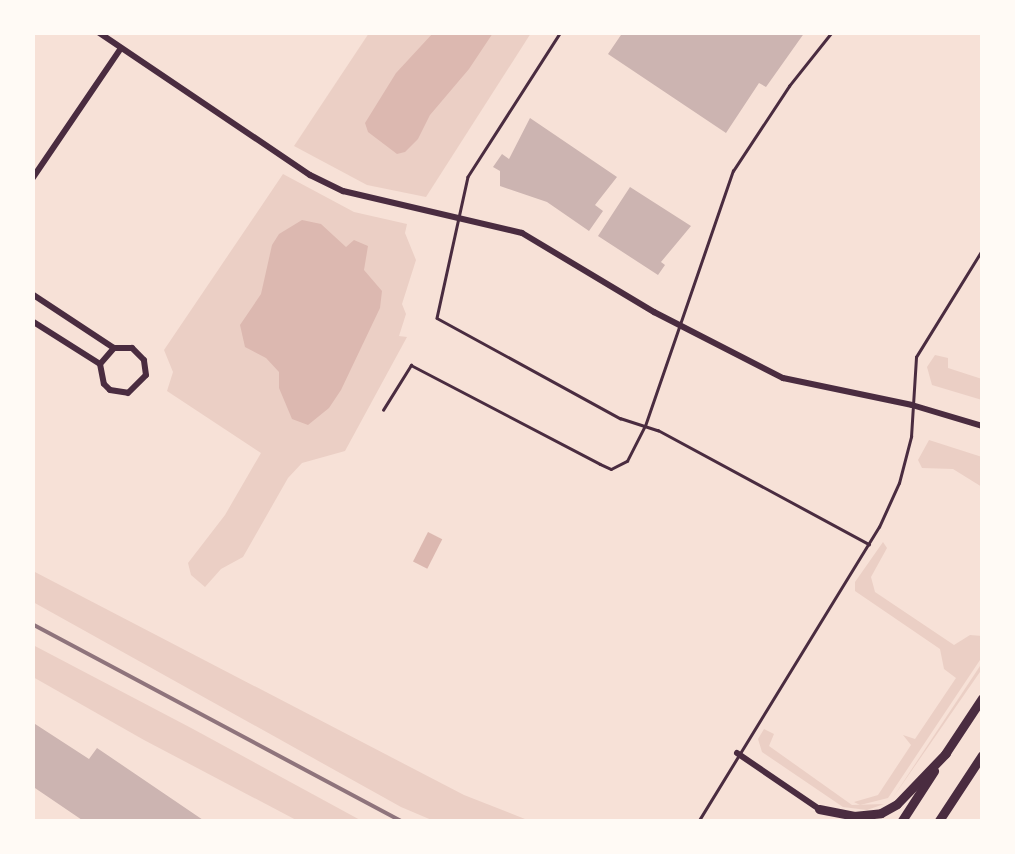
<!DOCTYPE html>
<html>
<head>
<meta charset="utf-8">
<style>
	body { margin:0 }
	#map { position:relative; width:1015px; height:854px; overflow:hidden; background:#f7e1d7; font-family:"Golos Text",sans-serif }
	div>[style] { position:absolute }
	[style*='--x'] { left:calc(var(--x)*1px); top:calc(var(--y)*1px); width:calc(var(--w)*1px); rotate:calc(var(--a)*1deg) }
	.green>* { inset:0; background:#ebcfc5 }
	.water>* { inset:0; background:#dcb8b0; transform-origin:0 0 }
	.building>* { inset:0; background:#ccb4b1 }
	.service>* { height:2.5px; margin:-1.25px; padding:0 1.25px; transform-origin:1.25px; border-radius:1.25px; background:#4a2c40 }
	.minor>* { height:6px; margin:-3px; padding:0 3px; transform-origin:3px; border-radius:3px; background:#4a2c40 }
	.secondary>* { height:9px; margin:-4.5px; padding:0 4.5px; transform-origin:4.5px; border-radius:4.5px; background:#4a2c40 }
	.rail>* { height:4px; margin:-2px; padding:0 2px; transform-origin:2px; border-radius:2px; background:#8f747c }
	span { translate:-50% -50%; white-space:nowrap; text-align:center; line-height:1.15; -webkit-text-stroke:10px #fffaf5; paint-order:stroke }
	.frame { position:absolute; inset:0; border:35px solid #fffaf5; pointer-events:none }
</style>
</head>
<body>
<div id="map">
	<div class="green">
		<div style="clip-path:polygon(369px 33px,531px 33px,426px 197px,367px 185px,294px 146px)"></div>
		<div style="clip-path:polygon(283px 174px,354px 212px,407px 224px,405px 233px,416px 260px,402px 304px,406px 314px,399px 336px,407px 337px,345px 451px,302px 463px,288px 478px,243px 557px,221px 569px,205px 587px,191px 575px,188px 563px,225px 515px,261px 453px,167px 391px,173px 372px,164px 350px)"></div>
		<div style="clip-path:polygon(935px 355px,948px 358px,948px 368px,982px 379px,982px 400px,932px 385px,927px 367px)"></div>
		<div style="clip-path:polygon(929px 440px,982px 457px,982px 487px,953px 469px,922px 468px,918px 460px)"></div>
		<div style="clip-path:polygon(883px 542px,887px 548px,871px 577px,875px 592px,954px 645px,970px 635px,982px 636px,982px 657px,888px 798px,860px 805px,854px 802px,878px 795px,911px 745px,903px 735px,915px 739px,956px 678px,944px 669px,940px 649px,855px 591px,855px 582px)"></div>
		<div style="clip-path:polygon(33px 571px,464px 795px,530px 821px,434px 821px,401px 807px,33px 602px)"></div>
		<div style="clip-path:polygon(33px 645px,193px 729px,362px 821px,298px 821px,144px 740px,33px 677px)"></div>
		<div style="clip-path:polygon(982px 663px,982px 669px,892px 799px)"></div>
		<div style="clip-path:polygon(764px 729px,774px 734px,769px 746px,852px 805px,884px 804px,867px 810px,843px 807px,762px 752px,758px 739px)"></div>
	</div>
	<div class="water">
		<div style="clip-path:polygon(433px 33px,493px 33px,469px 69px,430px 115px,418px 139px,405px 152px,397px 154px,368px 132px,365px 123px,396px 73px)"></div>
		<div style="clip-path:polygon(302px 220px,321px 224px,346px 247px,354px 240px,368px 246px,364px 270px,382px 291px,380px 308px,341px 390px,329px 408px,308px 425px,292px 419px,279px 388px,279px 372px,266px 358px,245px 347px,240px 325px,261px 294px,272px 245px,279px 234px)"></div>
		<div style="left:428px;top:532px;width:16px;height:33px;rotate:27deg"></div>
	</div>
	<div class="building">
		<div style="clip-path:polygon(623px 32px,805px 32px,766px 87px,759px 83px,726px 133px,608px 54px)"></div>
		<div style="clip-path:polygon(530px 118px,617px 177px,595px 205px,603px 211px,589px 231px,547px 202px,500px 186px,500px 171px,493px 167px,502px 154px,509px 159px)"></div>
		<div style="clip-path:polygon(630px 187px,691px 226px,661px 262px,665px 265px,658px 275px,598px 236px)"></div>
		<div style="clip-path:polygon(32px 722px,89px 759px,97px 748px,206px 822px,85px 822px,32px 786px)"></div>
	</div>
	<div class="service">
		<div style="--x:561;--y:32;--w:172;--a:122.7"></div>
		<div style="--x:468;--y:177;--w:144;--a:102.4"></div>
		<div style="--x:437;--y:318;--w:209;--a:28.7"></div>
		<div style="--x:620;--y:418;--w:40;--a:18"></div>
		<div style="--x:658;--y:430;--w:240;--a:28.4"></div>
		<div style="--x:383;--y:410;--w:53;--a:-58.1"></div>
		<div style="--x:411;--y:365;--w:213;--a:27.6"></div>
		<div style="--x:600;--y:464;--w:12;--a:24"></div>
		<div style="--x:611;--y:469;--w:18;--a:-27"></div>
		<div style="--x:627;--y:461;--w:39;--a:-63"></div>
		<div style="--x:645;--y:426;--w:270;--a:-71"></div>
		<div style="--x:733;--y:171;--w:102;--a:-56.6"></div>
		<div style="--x:789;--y:86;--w:69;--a:-51.5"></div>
		<div style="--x:698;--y:822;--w:346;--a:-58.5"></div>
		<div style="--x:879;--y:527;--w:48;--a:-65.6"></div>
		<div style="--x:899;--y:483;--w:48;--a:-75.4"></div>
		<div style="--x:911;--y:437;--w:80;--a:-86.4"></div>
		<div style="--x:916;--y:357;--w:126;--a:-58.3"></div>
	</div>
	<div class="minor">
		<div style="--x:98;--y:32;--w:256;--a:34"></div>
		<div style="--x:310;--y:175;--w:37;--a:26"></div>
		<div style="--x:343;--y:191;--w:184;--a:13.2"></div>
		<div style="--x:522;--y:233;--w:154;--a:30.9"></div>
		<div style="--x:654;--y:312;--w:145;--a:27.1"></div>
		<div style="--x:783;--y:378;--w:132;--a:11.8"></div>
		<div style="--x:912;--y:405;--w:73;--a:16.7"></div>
		<div style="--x:32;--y:179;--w:158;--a:-55.8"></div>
		<div style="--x:32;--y:294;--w:98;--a:33.4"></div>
		<div style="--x:32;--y:321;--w:80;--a:32.3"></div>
		<div style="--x:100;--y:364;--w:20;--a:79"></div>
		<div style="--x:104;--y:384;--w:8;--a:45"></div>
		<div style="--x:110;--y:390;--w:18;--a:9"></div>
		<div style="--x:128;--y:393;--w:25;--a:-45"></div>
		<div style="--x:146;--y:375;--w:15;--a:-98"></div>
		<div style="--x:144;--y:360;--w:17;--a:-135"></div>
		<div style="--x:132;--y:348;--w:18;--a:180"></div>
		<div style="--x:114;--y:348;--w:21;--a:131"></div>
		<div style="--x:737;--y:753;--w:99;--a:34.3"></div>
	</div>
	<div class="secondary">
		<div style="--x:945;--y:754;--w:67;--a:-56.5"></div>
		<div style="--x:819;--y:809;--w:36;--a:11"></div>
		<div style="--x:854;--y:816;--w:27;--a:-6"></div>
		<div style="--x:881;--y:813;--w:18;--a:-29"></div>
		<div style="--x:897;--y:804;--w:71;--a:-46.1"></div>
		<div style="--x:901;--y:822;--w:61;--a:-57.1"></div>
		<div style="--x:938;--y:822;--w:80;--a:-56.7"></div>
	</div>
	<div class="rail">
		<div style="--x:32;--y:624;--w:421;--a:28.1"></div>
	</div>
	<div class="frame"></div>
</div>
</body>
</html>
